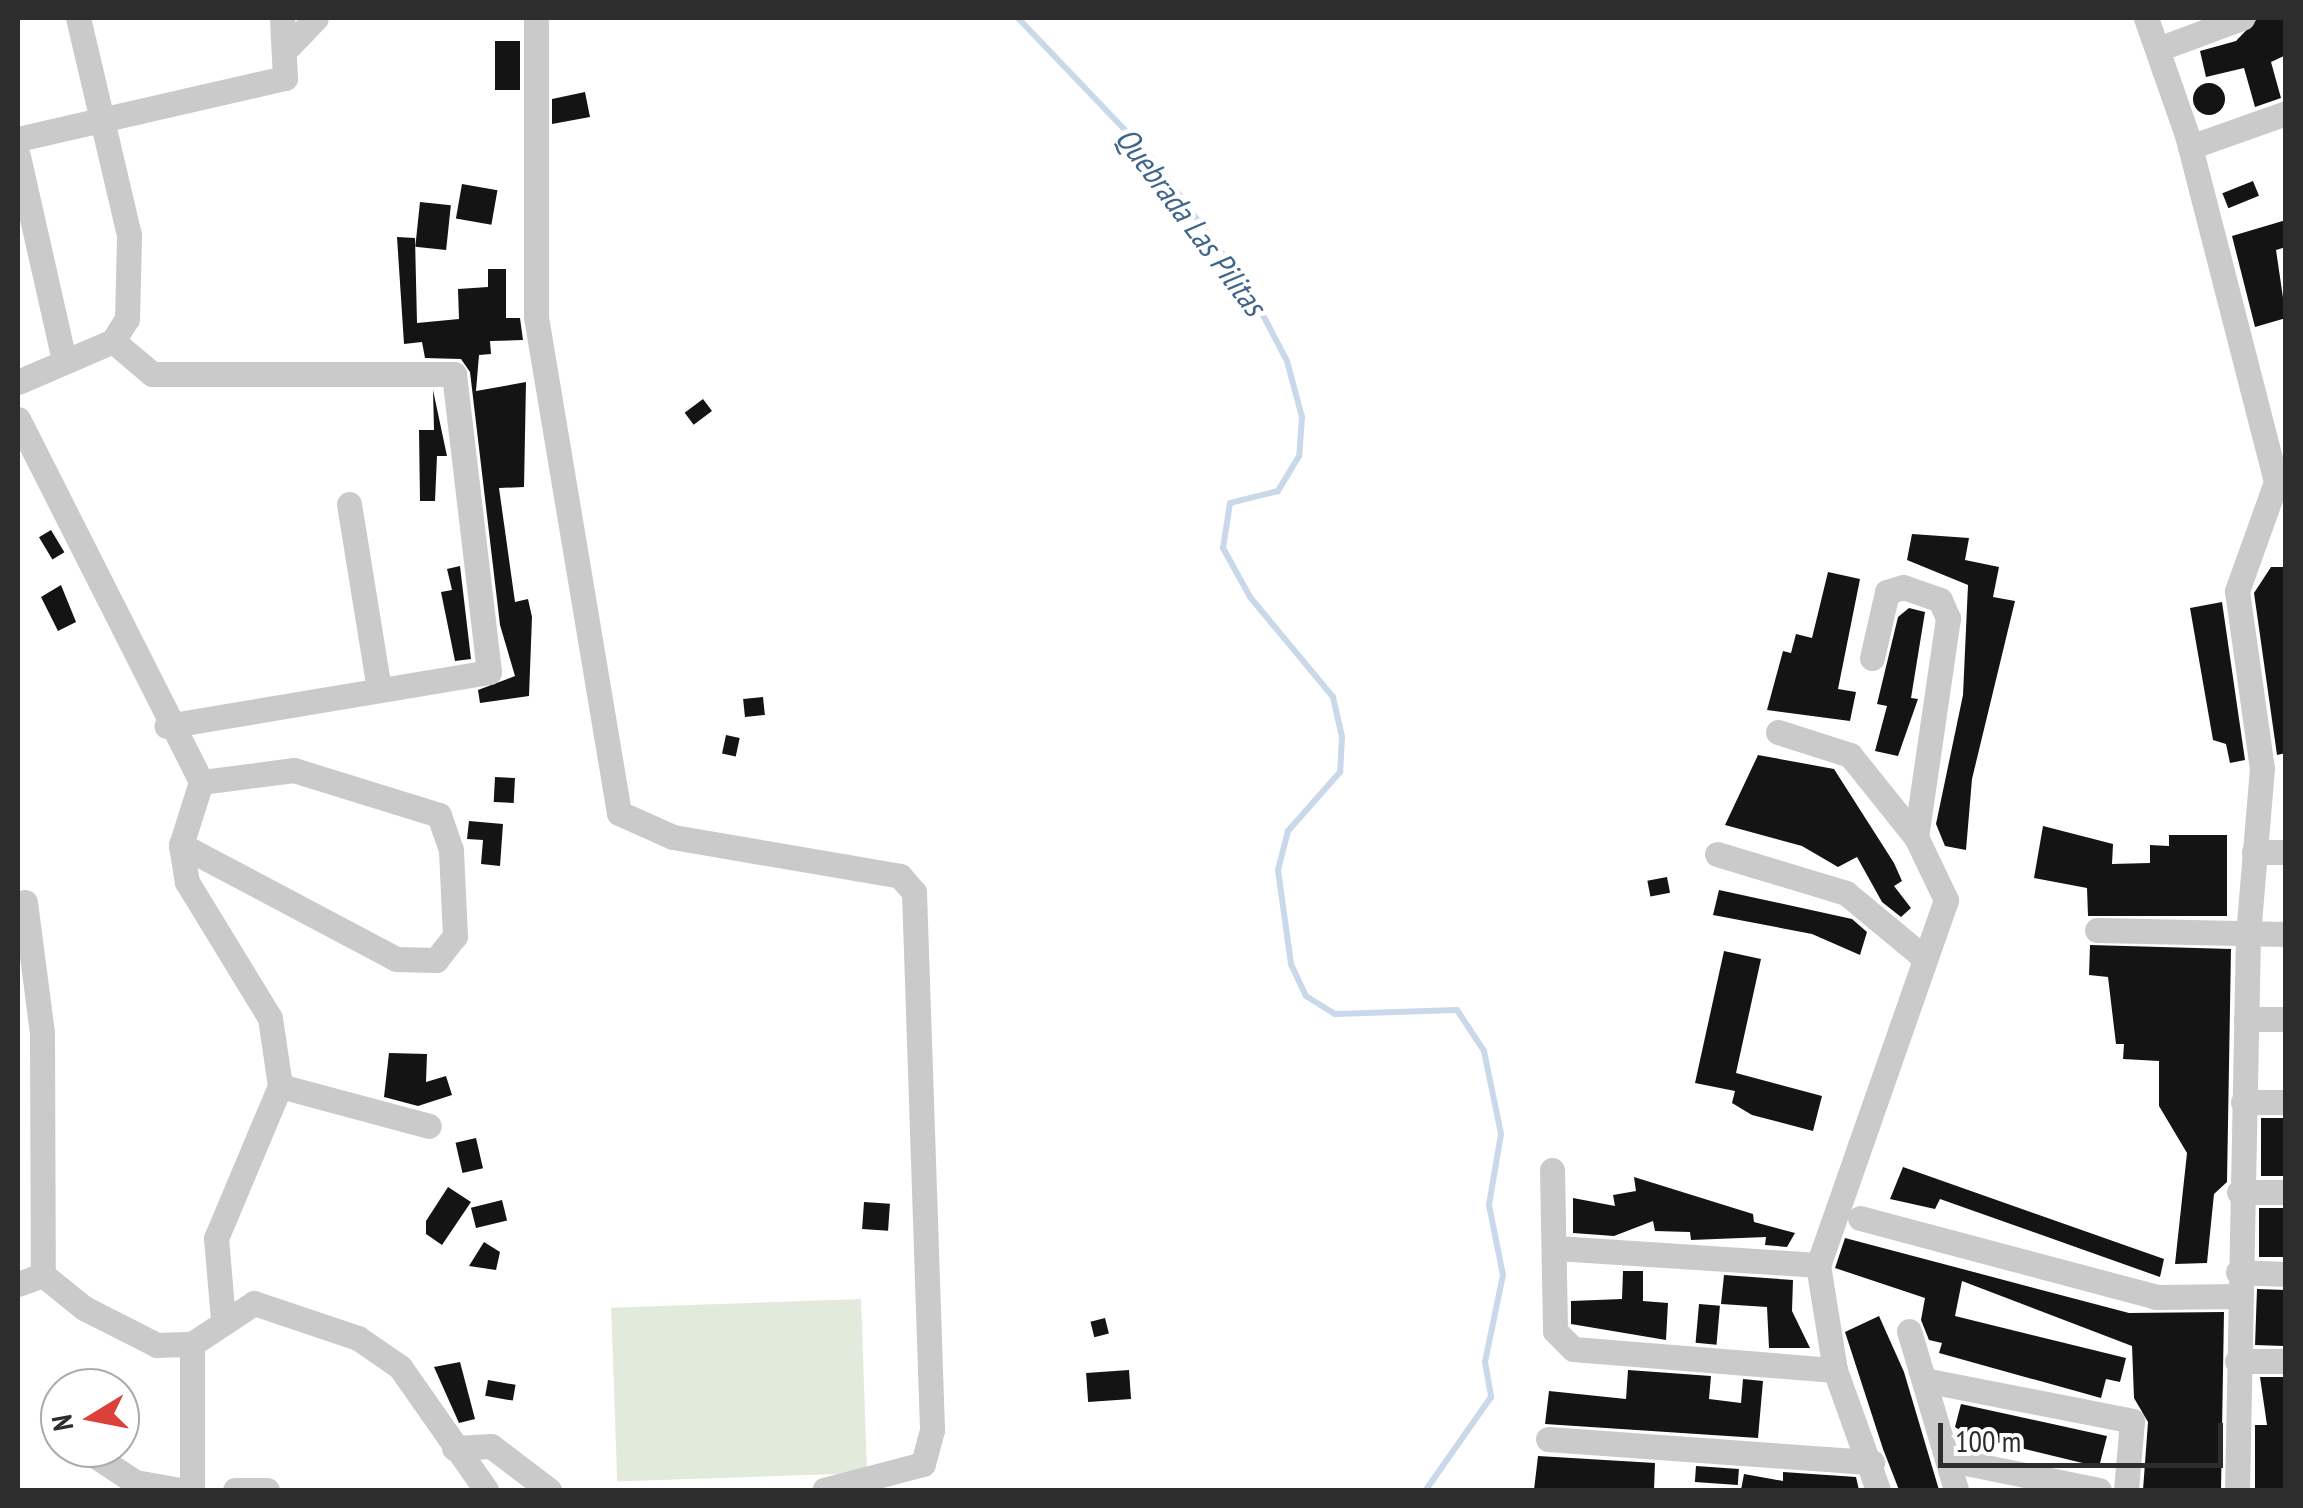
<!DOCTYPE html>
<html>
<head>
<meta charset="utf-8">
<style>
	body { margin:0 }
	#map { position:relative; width:2303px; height:1508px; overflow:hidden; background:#fff; font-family:"PT Sans Narrow",sans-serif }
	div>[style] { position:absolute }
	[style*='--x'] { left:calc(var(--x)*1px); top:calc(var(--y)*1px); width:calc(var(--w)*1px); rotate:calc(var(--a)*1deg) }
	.green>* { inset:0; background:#e2eadc; transform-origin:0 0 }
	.stream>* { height:6px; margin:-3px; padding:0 3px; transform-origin:3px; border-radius:3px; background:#c9d9e9 }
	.building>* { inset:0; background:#141414; transform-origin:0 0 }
	.round { border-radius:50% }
	.minor>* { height:25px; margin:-12.5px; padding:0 12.5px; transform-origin:12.5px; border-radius:12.5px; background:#cacaca }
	span { translate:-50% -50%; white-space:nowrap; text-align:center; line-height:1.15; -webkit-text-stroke:10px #fff; paint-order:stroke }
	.water-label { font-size:32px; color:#40658b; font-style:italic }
	.frame { position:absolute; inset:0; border:20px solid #2d2d2d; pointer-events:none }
	.north { position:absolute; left:40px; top:1368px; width:100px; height:100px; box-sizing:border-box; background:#fff; border:2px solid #ababab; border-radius:50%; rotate:260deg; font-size:28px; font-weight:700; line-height:40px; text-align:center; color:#2d2d2d }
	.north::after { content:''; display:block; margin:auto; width:35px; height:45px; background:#db4139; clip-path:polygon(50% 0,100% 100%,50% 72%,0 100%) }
	.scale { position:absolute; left:1938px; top:1423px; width:285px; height:45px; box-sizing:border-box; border:5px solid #2d2d2d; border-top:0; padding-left:12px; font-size:30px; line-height:35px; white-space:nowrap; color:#2d2d2d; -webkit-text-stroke:8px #fff; paint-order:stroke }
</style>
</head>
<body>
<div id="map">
	<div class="green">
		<div style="left:861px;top:1299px;width:174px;height:250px;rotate:88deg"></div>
	</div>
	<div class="stream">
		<div style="--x:1018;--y:18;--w:194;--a:46.3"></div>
		<div style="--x:1152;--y:158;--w:169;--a:53.7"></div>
		<div style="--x:1252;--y:294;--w:76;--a:62.4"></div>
		<div style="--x:1287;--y:361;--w:58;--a:75"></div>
		<div style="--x:1302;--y:417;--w:39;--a:94"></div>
		<div style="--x:1299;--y:456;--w:41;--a:121"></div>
		<div style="--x:1278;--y:491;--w:49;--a:166"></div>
		<div style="--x:1230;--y:503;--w:46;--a:98.8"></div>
		<div style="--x:1223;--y:548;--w:56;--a:61.1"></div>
		<div style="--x:1250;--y:597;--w:130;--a:50.3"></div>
		<div style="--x:1333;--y:697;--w:41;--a:77.3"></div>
		<div style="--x:1342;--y:737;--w:35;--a:93"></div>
		<div style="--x:1340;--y:772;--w:79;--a:131.4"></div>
		<div style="--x:1288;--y:831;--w:40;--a:104.4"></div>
		<div style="--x:1278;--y:870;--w:95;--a:82.1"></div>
		<div style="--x:1291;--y:964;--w:35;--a:65"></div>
		<div style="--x:1306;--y:996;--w:34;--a:32"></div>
		<div style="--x:1335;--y:1014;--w:122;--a:-1.9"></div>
		<div style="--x:1457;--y:1010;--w:49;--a:56.6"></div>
		<div style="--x:1484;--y:1051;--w:85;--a:78.4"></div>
		<div style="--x:1501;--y:1134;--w:72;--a:99.6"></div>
		<div style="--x:1489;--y:1205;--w:71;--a:78.7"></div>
		<div style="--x:1503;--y:1275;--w:89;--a:101.7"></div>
		<div style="--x:1485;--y:1362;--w:36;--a:80"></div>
		<div style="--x:1491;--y:1397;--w:113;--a:125"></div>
	</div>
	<div class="building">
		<div style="clip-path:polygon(2258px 18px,2286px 18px,2286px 55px,2271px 62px,2281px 98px,2255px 107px,2244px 68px,2206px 77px,2200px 51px,2236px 41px)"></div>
		<div style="left:495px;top:41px;width:25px;height:49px"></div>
		<div class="round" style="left:2193px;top:83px;width:32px;height:32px"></div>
		<div style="clip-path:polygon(585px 92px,590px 117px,552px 124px,552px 99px)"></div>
		<div style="left:2253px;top:181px;width:16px;height:33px;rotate:68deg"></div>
		<div style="left:462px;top:184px;width:36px;height:35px;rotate:10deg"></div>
		<div style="left:420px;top:202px;width:31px;height:45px;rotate:6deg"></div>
		<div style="clip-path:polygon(2286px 220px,2286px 247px,2276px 250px,2286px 318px,2255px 327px,2232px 236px)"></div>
		<div style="clip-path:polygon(397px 237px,415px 238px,417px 323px,459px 319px,458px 289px,488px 287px,488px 269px,506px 269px,506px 318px,520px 318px,523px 340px,490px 341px,491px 354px,479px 355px,476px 391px,526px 382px,524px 487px,499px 488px,515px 602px,528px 599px,532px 617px,529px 696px,480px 703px,478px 690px,515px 676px,500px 625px,470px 372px,461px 359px,425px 358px,422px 342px,404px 344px)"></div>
		<div style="clip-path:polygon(433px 390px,447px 456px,437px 456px,435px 501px,420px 501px,419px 430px,434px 430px)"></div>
		<div style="left:703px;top:399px;width:15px;height:23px;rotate:53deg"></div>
		<div style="left:51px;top:530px;width:26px;height:14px;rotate:59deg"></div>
		<div style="clip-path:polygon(1912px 534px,1969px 538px,1965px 560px,1999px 567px,1993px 597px,2015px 601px,1972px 779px,1966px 850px,1945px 846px,1936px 824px,1963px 695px,1968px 585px,1907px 560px)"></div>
		<div style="clip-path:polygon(460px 566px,471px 659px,455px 661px,441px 592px,452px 590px,447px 569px)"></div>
		<div style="clip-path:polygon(2271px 567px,2286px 567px,2286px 753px,2277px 755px,2254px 593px)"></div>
		<div style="clip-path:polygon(1828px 572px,1860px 579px,1838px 689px,1856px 692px,1850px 721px,1767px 710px,1783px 651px,1791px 653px,1796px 634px,1812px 638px)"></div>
		<div style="clip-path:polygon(61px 585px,76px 622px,58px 631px,41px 597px)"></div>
		<div style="clip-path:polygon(2222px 602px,2245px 760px,2230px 763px,2226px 744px,2213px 740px,2190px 608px)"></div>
		<div style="clip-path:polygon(1909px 608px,1925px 612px,1911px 698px,1918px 699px,1898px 756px,1875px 751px,1887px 706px,1877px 704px,1898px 617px)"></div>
		<div style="left:763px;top:697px;width:18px;height:20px;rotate:84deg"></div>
		<div style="left:726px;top:735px;width:14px;height:19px;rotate:12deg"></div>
		<div style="clip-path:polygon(1758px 755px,1834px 769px,1894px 863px,1902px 881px,1894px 886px,1911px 908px,1901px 917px,1882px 902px,1857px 857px,1838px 867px,1802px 846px,1725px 825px)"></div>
		<div style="left:495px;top:777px;width:20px;height:25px;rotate:3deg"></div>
		<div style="clip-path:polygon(469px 821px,503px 824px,500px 866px,481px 864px,483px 840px,467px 839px)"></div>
		<div style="clip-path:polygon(2043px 826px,2113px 844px,2112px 864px,2150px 863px,2150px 845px,2169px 846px,2169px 835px,2227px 835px,2227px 916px,2088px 916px,2087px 888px,2034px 878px)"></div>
		<div style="left:1667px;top:877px;width:16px;height:20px;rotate:79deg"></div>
		<div style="clip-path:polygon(1719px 890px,1852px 919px,1867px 932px,1860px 955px,1812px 934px,1713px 915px)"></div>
		<div style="clip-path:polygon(2090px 945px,2231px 949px,2227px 1182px,2214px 1194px,2207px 1263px,2175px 1264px,2187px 1153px,2159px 1106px,2159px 1061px,2123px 1059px,2124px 1044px,2116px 1044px,2108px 977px,2089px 975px)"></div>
		<div style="clip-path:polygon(1724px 951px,1761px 959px,1736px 1073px,1822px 1096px,1813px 1131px,1752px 1115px,1732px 1103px,1735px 1091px,1695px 1083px)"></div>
		<div style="clip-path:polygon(389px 1053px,427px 1054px,426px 1082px,446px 1076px,452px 1095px,418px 1106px,384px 1097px)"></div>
		<div style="left:2261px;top:1118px;width:25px;height:58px"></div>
		<div style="left:476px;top:1138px;width:31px;height:21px;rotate:77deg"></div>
		<div style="clip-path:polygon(1903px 1167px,2164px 1259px,2160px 1277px,1940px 1199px,1935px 1209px,1890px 1199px)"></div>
		<div style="clip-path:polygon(1634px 1177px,1753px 1214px,1754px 1222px,1795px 1233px,1787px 1247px,1765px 1245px,1766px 1237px,1691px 1240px,1690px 1232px,1655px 1231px,1653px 1221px,1614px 1236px,1573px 1233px,1573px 1198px,1615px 1206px,1613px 1195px,1636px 1191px)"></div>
		<div style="clip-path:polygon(448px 1187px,471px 1202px,442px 1245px,426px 1234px,426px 1221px)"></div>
		<div style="left:502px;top:1200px;width:21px;height:32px;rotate:76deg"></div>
		<div style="left:864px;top:1202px;width:26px;height:27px;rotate:4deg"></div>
		<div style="left:2259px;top:1208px;width:27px;height:49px"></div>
		<div style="clip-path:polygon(1845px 1238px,2129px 1313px,2224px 1312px,2221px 1490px,2143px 1490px,2148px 1422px,2134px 1398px,2132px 1346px,1962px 1281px,1955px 1316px,2126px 1358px,2120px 1382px,2106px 1379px,2101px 1398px,1939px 1353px,1942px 1343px,1929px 1340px,1921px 1320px,1925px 1298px,1835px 1268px)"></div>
		<div style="clip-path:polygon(484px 1242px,500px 1252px,496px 1270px,469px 1266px)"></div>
		<div style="clip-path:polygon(1623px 1271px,1643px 1271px,1643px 1301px,1668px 1303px,1666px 1340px,1571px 1324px,1571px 1301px,1622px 1299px)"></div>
		<div style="clip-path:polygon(1724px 1275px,1793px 1280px,1792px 1311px,1810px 1348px,1769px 1348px,1767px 1307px,1721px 1304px)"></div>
		<div style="left:2257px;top:1289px;width:29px;height:56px;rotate:2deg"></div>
		<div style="left:1699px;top:1304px;width:21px;height:39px;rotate:5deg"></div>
		<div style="clip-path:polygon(1879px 1316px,1904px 1372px,1939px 1490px,1899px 1490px,1883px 1449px,1845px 1332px)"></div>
		<div style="left:1105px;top:1318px;width:16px;height:15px;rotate:76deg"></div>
		<div style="clip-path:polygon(460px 1362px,475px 1419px,459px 1423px,434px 1367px)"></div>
		<div style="left:1129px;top:1370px;width:29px;height:43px;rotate:86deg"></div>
		<div style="clip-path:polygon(1628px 1370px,1711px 1376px,1709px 1399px,1741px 1403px,1743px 1379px,1763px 1381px,1758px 1438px,1545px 1424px,1549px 1391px,1626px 1399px)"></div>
		<div style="clip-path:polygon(2260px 1377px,2286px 1377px,2286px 1490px,2255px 1490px,2255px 1425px,2267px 1425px)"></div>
		<div style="left:488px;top:1380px;width:28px;height:16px;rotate:10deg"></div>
		<div style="clip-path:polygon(1961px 1404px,2107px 1436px,2099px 1467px,1967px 1435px,1955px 1427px)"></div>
		<div style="clip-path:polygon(1538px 1456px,1655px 1463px,1654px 1490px,1534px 1490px)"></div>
		<div style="left:1696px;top:1466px;width:43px;height:16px;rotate:4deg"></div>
		<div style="clip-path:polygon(1783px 1472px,1856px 1477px,1859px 1490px,1741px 1490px,1744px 1474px,1783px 1481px)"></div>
	</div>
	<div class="minor">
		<div style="--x:536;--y:18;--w:299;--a:90"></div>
		<div style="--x:536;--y:317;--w:503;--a:80.5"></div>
		<div style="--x:619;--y:813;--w:59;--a:24"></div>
		<div style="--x:673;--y:837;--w:230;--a:9.7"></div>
		<div style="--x:900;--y:876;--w:21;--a:49"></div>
		<div style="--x:914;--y:892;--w:538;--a:88.08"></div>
		<div style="--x:932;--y:1430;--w:35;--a:105"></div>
		<div style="--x:923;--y:1464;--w:102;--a:165.3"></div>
		<div style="--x:2146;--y:18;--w:124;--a:70.7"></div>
		<div style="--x:2187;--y:135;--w:358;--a:75.6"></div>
		<div style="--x:2276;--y:482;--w:116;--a:109.7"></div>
		<div style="--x:2237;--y:591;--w:179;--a:82"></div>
		<div style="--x:2262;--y:768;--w:167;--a:94.8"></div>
		<div style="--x:2248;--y:934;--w:556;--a:91.13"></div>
		<div style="--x:290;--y:45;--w:37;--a:-46"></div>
		<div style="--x:2158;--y:49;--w:90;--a:-20.3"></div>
		<div style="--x:18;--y:139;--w:274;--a:-12.9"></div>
		<div style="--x:285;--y:78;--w:60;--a:-92.9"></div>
		<div style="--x:2190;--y:147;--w:102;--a:-19.5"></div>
		<div style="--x:18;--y:156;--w:205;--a:77.3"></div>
		<div style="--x:113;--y:341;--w:51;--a:40.2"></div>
		<div style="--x:152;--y:374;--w:302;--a:0"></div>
		<div style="--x:454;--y:374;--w:300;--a:83.3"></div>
		<div style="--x:489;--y:672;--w:327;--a:170.5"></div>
		<div style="--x:18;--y:382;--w:103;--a:-23.3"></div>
		<div style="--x:113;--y:341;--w:26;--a:-58"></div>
		<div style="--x:127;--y:319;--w:84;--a:-88.6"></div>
		<div style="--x:129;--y:235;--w:223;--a:-103.2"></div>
		<div style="--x:18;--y:419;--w:407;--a:63.2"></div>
		<div style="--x:201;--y:782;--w:66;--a:107.6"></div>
		<div style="--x:181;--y:845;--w:37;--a:81"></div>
		<div style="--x:187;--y:882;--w:159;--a:58.6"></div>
		<div style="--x:270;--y:1018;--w:69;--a:81.6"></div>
		<div style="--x:280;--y:1086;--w:165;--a:112.8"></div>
		<div style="--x:216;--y:1238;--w:81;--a:85.1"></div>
		<div style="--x:349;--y:504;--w:188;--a:80.8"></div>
		<div style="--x:1872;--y:658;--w:68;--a:-77.2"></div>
		<div style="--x:1887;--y:592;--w:17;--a:-17"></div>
		<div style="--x:1903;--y:587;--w:39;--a:19"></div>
		<div style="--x:1940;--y:600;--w:20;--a:66"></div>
		<div style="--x:1948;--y:618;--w:221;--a:98.3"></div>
		<div style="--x:1778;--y:732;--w:76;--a:17.7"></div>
		<div style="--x:1850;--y:755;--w:105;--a:51.2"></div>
		<div style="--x:1916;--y:837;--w:70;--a:64.5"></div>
		<div style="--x:1946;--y:900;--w:387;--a:109.3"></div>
		<div style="--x:1818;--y:1265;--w:106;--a:80.8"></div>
		<div style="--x:1835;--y:1370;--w:127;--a:70.3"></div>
		<div style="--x:181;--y:845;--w:243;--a:27.9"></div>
		<div style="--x:396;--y:959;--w:40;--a:1.4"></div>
		<div style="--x:436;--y:960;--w:31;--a:-52"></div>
		<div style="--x:455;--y:936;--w:86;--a:-92.7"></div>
		<div style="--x:451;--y:850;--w:37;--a:-109"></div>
		<div style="--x:439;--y:815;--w:152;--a:-162.8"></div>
		<div style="--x:294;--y:770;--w:94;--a:172.6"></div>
		<div style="--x:2254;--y:852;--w:32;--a:0"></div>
		<div style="--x:1717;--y:854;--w:135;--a:16.8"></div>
		<div style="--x:1846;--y:893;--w:99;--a:39.7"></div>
		<div style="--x:25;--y:902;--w:132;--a:82.6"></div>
		<div style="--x:42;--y:1033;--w:242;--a:89.8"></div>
		<div style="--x:2097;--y:930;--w:189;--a:1.2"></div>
		<div style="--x:2246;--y:1019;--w:40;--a:0"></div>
		<div style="--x:280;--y:1086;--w:154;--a:15"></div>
		<div style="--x:2243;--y:1102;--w:43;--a:0"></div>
		<div style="--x:1552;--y:1170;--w:161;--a:88.9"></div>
		<div style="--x:1555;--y:1331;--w:25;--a:45"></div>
		<div style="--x:1573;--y:1349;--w:263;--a:4.6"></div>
		<div style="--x:2239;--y:1192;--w:47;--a:0"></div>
		<div style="--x:1860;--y:1218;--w:306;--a:14.9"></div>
		<div style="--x:2156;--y:1297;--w:82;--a:-0.7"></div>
		<div style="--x:1556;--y:1248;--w:263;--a:3.7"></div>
		<div style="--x:2238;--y:1272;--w:48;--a:2.4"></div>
		<div style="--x:18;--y:1284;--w:27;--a:-20"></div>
		<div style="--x:43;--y:1275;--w:53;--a:38.8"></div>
		<div style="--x:84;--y:1308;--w:82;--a:26.9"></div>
		<div style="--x:157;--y:1345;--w:35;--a:-2"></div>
		<div style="--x:192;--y:1344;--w:74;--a:-33.5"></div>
		<div style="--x:254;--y:1303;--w:110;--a:18.6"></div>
		<div style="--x:358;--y:1338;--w:51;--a:34.6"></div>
		<div style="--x:400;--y:1367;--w:150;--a:55"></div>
		<div style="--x:1909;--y:1331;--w:166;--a:73.5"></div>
		<div style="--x:192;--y:1344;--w:146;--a:90"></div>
		<div style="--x:2237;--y:1361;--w:49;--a:0"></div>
		<div style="--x:1929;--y:1381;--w:207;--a:11.1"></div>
		<div style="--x:2132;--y:1421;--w:69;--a:95"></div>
		<div style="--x:1548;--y:1439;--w:325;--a:4.1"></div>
		<div style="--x:454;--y:1448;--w:37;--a:-3"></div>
		<div style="--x:491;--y:1446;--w:73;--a:37.2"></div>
		<div style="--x:94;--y:1455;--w:49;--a:33.4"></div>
		<div style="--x:135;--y:1482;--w:46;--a:10.1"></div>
		<div style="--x:1951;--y:1460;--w:151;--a:11.5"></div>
		<div style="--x:235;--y:1490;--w:32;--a:0"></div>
	</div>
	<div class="water-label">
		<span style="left:1191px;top:221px;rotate:53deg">Quebrada Las Pilitas</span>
	</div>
	<div class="frame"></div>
	<div class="north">N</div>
	<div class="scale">100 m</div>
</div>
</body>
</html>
